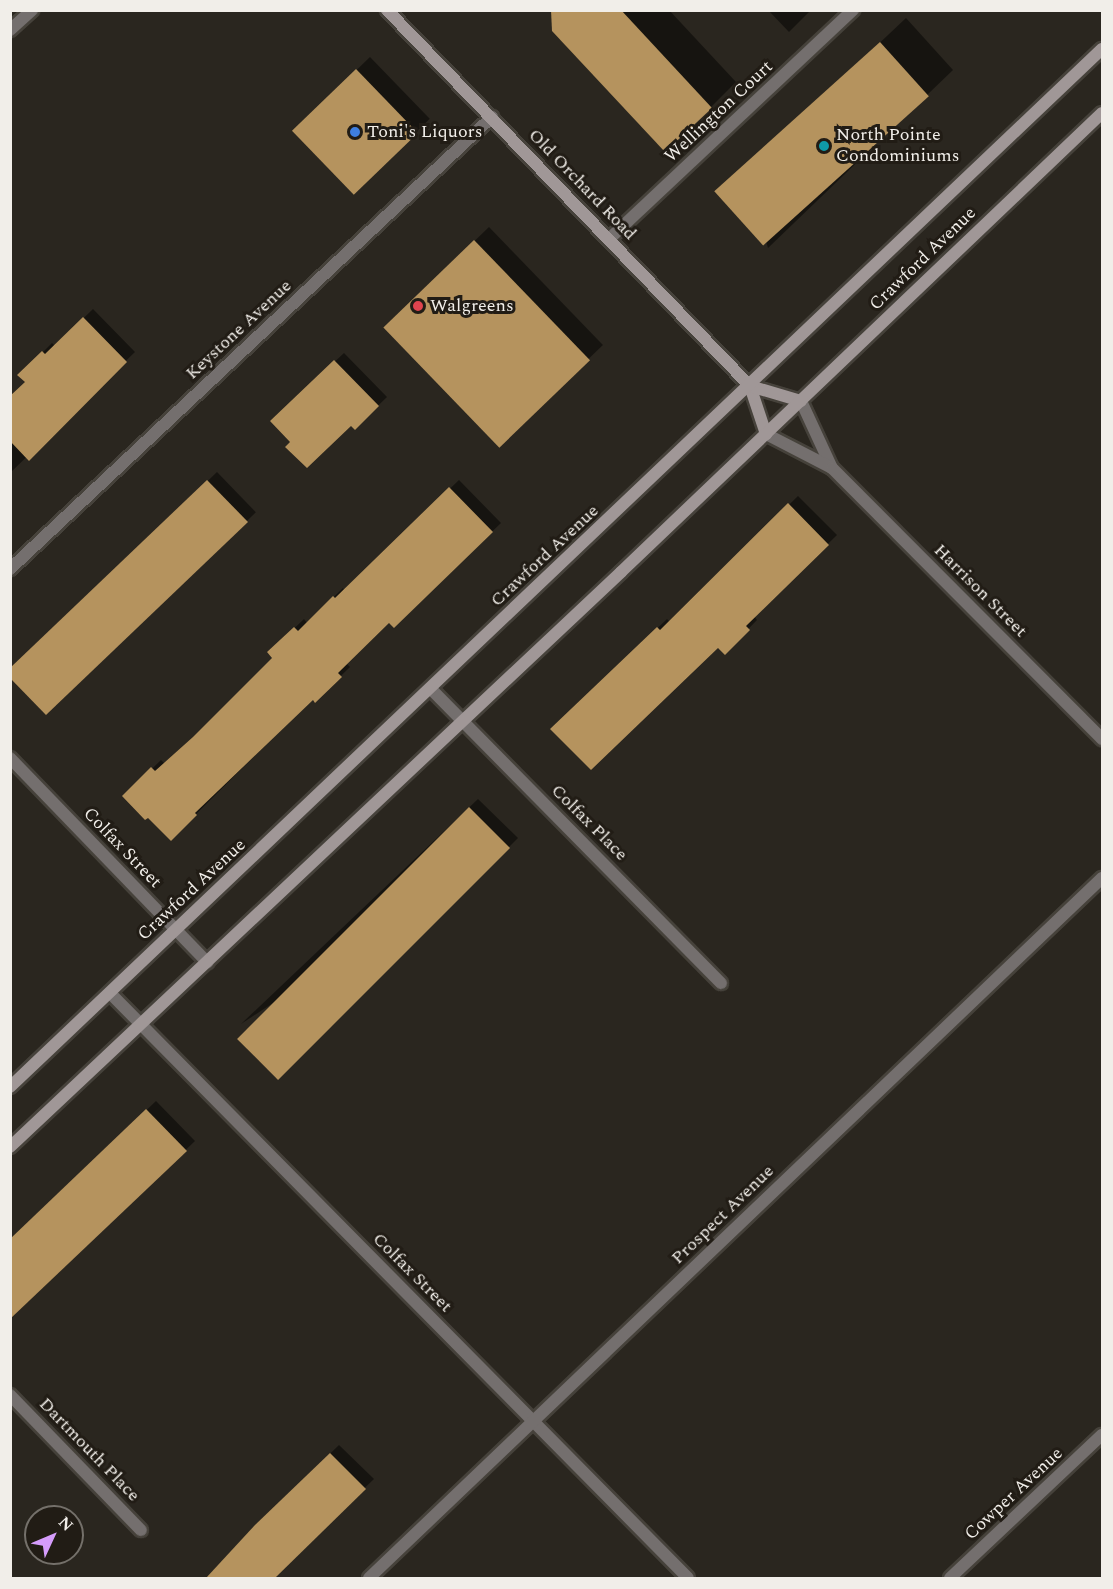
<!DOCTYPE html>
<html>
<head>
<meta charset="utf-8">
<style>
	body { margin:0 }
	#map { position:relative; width:1113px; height:1589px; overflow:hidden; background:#2a261f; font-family:Spectral,serif }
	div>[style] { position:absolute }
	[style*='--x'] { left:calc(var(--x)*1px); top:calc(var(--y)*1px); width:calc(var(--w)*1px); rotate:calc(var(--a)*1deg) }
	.shadow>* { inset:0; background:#0007; transform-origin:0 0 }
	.building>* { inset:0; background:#b5935e; transform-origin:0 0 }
	.roads { filter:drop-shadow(2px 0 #46423b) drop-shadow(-2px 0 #46423b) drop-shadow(0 2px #46423b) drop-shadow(0 -2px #46423b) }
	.minor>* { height:12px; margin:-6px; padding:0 6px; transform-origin:6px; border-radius:6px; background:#746f6e }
	.secondary>* { height:12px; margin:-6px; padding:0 6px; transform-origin:6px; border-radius:6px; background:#a09797 }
	.dots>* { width:16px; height:16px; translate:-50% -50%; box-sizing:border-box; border:3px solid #211c15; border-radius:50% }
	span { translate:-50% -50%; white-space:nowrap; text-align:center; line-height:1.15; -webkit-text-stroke:6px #211c15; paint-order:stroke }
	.street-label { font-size:18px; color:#f1eee9 }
	.poi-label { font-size:18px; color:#f1eee9 }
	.left { translate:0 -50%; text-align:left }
	.frame { position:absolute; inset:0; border:12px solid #f1eee9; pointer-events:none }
	.north { position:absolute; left:24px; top:1505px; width:60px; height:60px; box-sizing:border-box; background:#211c15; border:2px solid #74706a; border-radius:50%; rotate:46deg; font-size:16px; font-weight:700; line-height:24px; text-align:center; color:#f1eee9 }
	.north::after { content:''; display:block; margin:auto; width:21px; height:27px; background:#d59cfb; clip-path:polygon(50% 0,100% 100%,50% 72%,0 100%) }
</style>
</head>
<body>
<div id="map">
	<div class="shadow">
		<div style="clip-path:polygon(553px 10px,669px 10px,736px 82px,711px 107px)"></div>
		<div style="clip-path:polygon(768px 10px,811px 10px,789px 32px)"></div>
		<div style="clip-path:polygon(906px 18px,953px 70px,768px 248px,745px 170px)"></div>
		<div style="left:370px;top:57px;width:86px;height:106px;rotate:46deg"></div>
		<div style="left:489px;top:227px;width:164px;height:125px;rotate:46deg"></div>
		<div style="clip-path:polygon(93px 309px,135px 352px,10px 473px,10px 398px,27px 382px,20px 375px,52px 343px,55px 346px)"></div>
		<div style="clip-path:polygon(344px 353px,387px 397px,355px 428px,351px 423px,281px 412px)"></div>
		<div style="left:217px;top:472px;width:56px;height:278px;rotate:46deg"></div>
		<div style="clip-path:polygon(459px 480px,501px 523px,394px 626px,389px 621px,346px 663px,350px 667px,315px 701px,313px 698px,171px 839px,124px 796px,161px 760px,165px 764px,204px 728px,274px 658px,278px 644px,304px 619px,307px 623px,343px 588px,344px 590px)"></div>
		<div style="clip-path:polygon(798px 496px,837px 535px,754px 616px,757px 620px,725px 653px,718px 646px,552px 729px,667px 619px,670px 622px)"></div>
		<div style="clip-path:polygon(478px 799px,518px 838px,509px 847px,241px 1024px)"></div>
		<div style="clip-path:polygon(156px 1101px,195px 1141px,10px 1317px,10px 1240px)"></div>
		<div style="clip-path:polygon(339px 1445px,374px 1479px,270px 1578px,208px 1578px,256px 1526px)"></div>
	</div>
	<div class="building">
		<div style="clip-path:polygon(551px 10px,621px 10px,712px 108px,665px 152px,552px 31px)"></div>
		<div style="left:880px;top:42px;width:73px;height:223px;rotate:48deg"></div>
		<div style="left:356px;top:69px;width:89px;height:89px;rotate:46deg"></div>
		<div style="left:474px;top:240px;width:167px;height:126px;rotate:46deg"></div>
		<div style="clip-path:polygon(83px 317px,127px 362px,29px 461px,10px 441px,10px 396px,25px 382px,17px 375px,42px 351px,45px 354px)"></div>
		<div style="clip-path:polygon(334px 360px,379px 406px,355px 430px,351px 426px,307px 468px,285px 447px,290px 442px,270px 421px)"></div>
		<div style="clip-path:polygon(207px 480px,248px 522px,46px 715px,10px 678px,10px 668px)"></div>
		<div style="clip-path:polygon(449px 487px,493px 532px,394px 628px,389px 623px,338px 673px,342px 677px,315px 703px,313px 700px,195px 813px,197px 815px,171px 841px,148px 818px,145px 820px,122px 796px,151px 767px,155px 771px,193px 737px,272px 658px,267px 652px,294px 627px,298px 631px,333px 596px,335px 598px)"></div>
		<div style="clip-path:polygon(788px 503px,829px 545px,746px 626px,750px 630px,725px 655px,718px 648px,591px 770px,550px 729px,657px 627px,660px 630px)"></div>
		<div style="left:469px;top:807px;width:58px;height:328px;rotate:45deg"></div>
		<div style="clip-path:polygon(146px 1109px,187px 1151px,10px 1319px,10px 1239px)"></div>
		<div style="clip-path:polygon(330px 1453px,366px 1489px,275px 1578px,206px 1578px,255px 1525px)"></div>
	</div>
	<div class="roads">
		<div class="minor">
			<div style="--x:10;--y:30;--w:30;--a:-42"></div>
			<div style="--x:609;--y:239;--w:335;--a:-43.2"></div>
			<div style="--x:801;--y:401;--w:74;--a:65.2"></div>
			<div style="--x:766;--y:434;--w:74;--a:27.3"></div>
			<div style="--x:832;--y:468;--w:383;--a:45.1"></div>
			<div style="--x:10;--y:569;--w:661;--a:-43.16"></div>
			<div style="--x:431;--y:689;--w:413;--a:45.4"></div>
			<div style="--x:10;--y:758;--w:284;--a:46"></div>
			<div style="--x:110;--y:993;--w:822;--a:45.34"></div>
			<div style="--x:10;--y:1395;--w:188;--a:45.9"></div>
			<div style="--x:369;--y:1578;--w:1014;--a:-43.68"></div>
			<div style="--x:950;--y:1578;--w:209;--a:-43.3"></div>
		</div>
		<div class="secondary">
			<div style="--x:387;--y:10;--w:523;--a:46.01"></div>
			<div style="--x:750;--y:386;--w:51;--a:71.6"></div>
			<div style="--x:750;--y:386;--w:53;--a:16.4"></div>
			<div style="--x:10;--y:1087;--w:1507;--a:-43.55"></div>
			<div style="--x:10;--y:1147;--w:839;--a:-43.26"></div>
			<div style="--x:621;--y:572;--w:665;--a:-43.66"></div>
		</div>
	</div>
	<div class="dots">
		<div style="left:355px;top:132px;background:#3f7fe0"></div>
		<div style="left:824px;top:146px;background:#0f9aa8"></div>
		<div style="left:418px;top:306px;background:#e0444e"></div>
	</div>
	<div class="street-label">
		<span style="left:719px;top:112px;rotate:-43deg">Wellington Court</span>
		<span style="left:582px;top:185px;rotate:46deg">Old Orchard Road</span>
		<span style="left:923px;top:259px;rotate:-44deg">Crawford Avenue</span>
		<span style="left:239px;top:330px;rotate:-43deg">Keystone Avenue</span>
		<span style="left:545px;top:556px;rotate:-43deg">Crawford Avenue</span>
		<span style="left:980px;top:591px;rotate:45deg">Harrison Street</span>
		<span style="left:589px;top:823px;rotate:45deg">Colfax Place</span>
		<span style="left:122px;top:848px;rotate:46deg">Colfax Street</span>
		<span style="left:192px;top:890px;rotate:-43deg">Crawford Avenue</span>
		<span style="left:723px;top:1215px;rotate:-44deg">Prospect Avenue</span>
		<span style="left:412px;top:1273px;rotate:45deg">Colfax Street</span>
		<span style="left:89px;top:1450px;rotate:46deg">Dartmouth Place</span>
		<span style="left:1014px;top:1494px;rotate:-43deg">Cowper Avenue</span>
	</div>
	<div class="poi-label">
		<span class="left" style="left:367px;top:132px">Toni's Liquors</span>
		<span class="left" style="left:836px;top:146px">North Pointe<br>Condominiums</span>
		<span class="left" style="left:430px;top:306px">Walgreens</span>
	</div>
	<div class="frame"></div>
	<div class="north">N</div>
</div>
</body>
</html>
